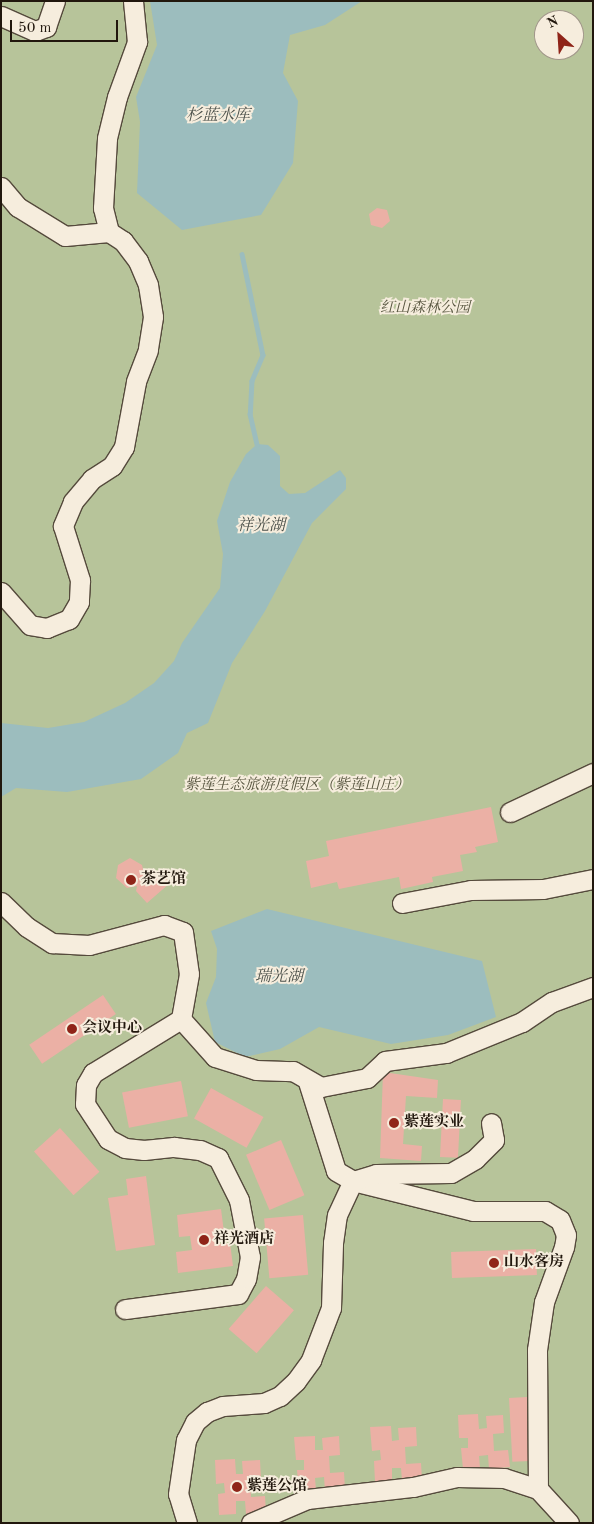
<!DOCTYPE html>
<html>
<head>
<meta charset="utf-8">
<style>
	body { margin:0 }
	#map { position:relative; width:594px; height:1524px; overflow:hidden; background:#f1e3cb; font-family:"Old Standard TT","Noto Serif SC",serif }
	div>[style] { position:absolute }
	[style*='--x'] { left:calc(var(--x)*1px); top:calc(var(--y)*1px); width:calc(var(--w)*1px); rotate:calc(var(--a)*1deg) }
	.green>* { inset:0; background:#b7c49a }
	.water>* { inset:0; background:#9cbdbe }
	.stream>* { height:4.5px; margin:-2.25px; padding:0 2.25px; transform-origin:2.25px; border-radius:2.25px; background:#9cbdbe }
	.building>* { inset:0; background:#ebb0a5; transform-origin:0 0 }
	.roads { filter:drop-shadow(1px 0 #554a3c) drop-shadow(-1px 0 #554a3c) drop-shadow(0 1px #554a3c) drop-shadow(0 -1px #554a3c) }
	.minor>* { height:19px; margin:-9.5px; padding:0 9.5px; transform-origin:9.5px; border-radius:9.5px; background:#f6eddd }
	.dots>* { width:14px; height:14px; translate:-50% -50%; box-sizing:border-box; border:2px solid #f6eddd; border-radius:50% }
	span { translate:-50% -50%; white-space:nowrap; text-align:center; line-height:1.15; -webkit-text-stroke:4px #f6eddd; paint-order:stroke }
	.park-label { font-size:15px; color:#56543e; font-style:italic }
	.poi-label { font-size:15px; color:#21170d; font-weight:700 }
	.left { translate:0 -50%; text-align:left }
	.water-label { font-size:16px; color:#4c514b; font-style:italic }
	.frame { position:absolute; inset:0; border:2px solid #21170d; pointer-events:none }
	.north { position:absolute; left:534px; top:10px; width:50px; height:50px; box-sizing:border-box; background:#f6eddd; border:1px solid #a1978a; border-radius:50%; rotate:334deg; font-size:14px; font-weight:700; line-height:20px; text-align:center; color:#21170d }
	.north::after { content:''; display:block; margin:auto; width:18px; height:22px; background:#8f2418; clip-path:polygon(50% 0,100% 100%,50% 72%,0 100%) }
	.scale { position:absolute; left:10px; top:20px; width:108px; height:22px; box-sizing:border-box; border:2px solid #21170d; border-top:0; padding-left:6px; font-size:15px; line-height:18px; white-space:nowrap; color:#21170d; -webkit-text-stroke:4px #f6eddd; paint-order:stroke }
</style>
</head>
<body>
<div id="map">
	<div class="green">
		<div style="clip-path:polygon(evenodd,1px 1px,593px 1px,593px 1523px,1px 1523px,1px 1px,544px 20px,574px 20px,574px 50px,544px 50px,544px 20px)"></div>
	</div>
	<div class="water">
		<div style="clip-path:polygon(150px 1px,362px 1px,325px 25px,290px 35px,283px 73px,298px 101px,293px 163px,261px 215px,182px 230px,137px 193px,140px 122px,136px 97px,157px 45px)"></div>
		<div style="clip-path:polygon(257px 444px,268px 445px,280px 456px,280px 486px,289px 494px,305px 493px,340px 470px,346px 478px,346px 489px,312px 523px,265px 611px,232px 663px,208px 723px,187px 733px,178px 753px,141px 779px,67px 792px,16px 788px,1px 797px,1px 723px,48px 728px,84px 722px,125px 703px,154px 683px,174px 661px,182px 643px,220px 588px,223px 554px,217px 521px,230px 482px,246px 454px)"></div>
		<div style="clip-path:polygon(267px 909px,482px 961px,496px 1017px,448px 1035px,391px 1044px,319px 1027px,280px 1049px,245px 1057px,215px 1042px,206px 1003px,216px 977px,217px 949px,211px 931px)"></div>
	</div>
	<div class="stream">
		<div style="--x:242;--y:254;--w:103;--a:78.3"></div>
		<div style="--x:263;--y:355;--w:28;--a:113"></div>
		<div style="--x:252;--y:381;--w:33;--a:93"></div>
		<div style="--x:250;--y:414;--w:31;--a:77"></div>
	</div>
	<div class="building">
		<div style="clip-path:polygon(377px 208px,387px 210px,390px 221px,382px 228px,371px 225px,369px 214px)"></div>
		<div style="clip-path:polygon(491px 807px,498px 842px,475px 847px,477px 852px,460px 855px,463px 871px,432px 877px,433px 882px,401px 889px,399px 877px,339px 889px,337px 882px,311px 888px,306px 861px,329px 856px,326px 841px)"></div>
		<div style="clip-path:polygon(130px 858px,142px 865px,146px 882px,159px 870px,170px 883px,147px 903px,136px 891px,137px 886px,127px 888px,116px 878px,118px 865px)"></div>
		<div style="left:103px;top:995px;width:23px;height:89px;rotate:56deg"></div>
		<div style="clip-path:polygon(383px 1072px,438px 1080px,437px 1098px,406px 1096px,403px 1144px,422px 1146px,421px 1161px,380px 1158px)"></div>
		<div style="left:181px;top:1081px;width:36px;height:60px;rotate:79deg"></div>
		<div style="left:211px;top:1088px;width:60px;height:35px;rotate:29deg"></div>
		<div style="left:443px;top:1099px;width:18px;height:58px;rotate:3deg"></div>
		<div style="left:60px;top:1128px;width:59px;height:35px;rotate:48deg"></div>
		<div style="left:281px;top:1140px;width:60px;height:38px;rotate:67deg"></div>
		<div style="clip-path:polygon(146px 1176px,155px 1245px,116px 1251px,108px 1198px,128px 1195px,126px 1179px)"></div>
		<div style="clip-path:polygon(221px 1209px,224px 1232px,217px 1233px,219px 1244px,230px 1243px,233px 1266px,178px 1273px,176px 1252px,192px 1250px,190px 1236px,179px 1237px,177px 1215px)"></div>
		<div style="left:303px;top:1215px;width:60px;height:39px;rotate:85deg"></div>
		<div style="left:536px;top:1249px;width:26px;height:85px;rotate:88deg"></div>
		<div style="left:266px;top:1286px;width:37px;height:57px;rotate:41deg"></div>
		<div style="left:527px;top:1397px;width:64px;height:18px;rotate:87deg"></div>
		<div style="clip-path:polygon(478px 1414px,479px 1429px,487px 1428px,486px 1416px,503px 1415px,504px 1433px,493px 1434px,494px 1451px,508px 1450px,510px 1467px,489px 1469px,488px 1455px,479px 1456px,480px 1468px,463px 1469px,461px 1448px,468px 1448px,468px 1438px,459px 1438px,458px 1415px)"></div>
		<div style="clip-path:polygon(391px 1426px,392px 1441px,399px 1440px,398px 1428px,416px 1427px,417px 1446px,405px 1447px,406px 1464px,421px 1463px,422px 1480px,402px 1481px,401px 1468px,392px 1468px,392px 1481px,375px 1482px,374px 1461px,381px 1460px,380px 1450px,372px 1451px,370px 1427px)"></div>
		<div style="clip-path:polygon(315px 1436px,315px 1450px,323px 1450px,322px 1438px,339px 1436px,340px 1455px,329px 1456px,330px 1473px,344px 1472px,345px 1489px,325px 1491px,324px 1477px,315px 1478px,316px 1490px,299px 1491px,297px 1470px,304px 1470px,304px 1460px,296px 1460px,294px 1437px)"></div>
		<div style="clip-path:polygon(235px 1459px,236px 1474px,243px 1474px,242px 1461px,260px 1460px,261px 1479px,250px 1480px,251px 1497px,265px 1496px,266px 1513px,246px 1514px,245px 1501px,236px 1501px,236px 1514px,219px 1515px,218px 1494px,225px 1493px,224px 1483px,216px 1484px,215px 1460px)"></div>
	</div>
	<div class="roads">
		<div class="minor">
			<div style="--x:1;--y:16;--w:37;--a:24"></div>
			<div style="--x:35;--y:31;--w:12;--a:-20"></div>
			<div style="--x:46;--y:27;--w:28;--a:-71"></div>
			<div style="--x:1;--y:187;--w:26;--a:50"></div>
			<div style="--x:18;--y:207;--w:55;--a:31.7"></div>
			<div style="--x:65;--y:236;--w:44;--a:-5.2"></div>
			<div style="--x:109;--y:232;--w:17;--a:33"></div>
			<div style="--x:123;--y:241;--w:25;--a:53"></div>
			<div style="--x:138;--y:261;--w:26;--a:67"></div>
			<div style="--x:148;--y:285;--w:32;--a:81"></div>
			<div style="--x:153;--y:317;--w:33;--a:99"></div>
			<div style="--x:148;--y:350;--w:34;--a:111"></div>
			<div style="--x:136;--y:382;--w:66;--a:100.5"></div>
			<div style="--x:124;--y:447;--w:22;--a:122"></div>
			<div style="--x:112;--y:466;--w:24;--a:147"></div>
			<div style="--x:92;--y:479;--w:30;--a:130"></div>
			<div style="--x:73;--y:502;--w:26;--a:113"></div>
			<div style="--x:63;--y:526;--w:57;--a:72.5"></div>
			<div style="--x:80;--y:580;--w:22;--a:93"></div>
			<div style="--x:79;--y:602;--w:20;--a:120"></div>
			<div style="--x:69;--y:619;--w:24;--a:158"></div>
			<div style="--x:47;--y:628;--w:17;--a:-170"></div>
			<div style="--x:30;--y:625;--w:44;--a:-131.3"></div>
			<div style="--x:109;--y:232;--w:25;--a:-104"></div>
			<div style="--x:103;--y:208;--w:70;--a:-86.7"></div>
			<div style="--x:107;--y:138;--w:42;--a:-76.3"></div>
			<div style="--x:117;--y:97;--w:59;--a:-70"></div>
			<div style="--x:137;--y:42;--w:41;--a:-95.6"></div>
			<div style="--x:510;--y:812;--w:92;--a:-25.2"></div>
			<div style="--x:1;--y:902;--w:36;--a:44"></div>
			<div style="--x:27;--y:927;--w:30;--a:33"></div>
			<div style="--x:52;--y:943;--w:37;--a:3"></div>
			<div style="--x:89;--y:945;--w:78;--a:-14.9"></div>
			<div style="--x:164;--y:925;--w:20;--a:20"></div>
			<div style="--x:183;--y:932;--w:42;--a:81.9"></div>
			<div style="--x:189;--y:974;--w:46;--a:100.1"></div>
			<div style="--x:181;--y:1019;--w:103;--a:148.5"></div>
			<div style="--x:93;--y:1073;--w:14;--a:120"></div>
			<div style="--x:86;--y:1085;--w:19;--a:93"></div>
			<div style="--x:85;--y:1104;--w:42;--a:56.7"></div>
			<div style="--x:108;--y:1139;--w:19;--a:28"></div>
			<div style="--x:125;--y:1148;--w:19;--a:6"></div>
			<div style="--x:144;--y:1150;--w:30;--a:-6"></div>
			<div style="--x:174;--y:1147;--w:26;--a:7"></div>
			<div style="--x:200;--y:1150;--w:20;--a:24"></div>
			<div style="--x:218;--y:1158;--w:47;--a:63.4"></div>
			<div style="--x:239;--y:1200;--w:58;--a:79.1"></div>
			<div style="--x:250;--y:1257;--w:22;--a:100"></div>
			<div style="--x:246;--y:1279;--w:17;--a:118"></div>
			<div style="--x:238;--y:1294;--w:114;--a:172.4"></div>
			<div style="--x:402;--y:903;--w:70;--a:-10.7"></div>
			<div style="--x:471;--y:890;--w:72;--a:-0.8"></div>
			<div style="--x:543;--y:889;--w:51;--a:-11.3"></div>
			<div style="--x:181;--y:1019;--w:51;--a:48.2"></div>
			<div style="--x:215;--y:1057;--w:43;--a:17.6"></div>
			<div style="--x:256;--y:1070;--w:37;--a:2"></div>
			<div style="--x:293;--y:1071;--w:32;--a:30"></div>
			<div style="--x:321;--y:1087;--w:47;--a:-11.1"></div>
			<div style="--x:367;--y:1078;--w:25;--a:-43"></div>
			<div style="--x:385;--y:1061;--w:62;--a:-7.5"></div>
			<div style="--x:446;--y:1053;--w:82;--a:-22.2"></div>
			<div style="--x:522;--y:1022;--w:36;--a:-34"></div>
			<div style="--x:552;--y:1002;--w:44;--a:-20.1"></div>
			<div style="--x:308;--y:1082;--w:93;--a:72.5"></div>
			<div style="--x:336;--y:1171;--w:20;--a:30"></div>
			<div style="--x:353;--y:1181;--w:124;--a:14"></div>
			<div style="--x:473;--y:1211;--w:72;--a:0"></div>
			<div style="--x:545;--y:1211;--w:17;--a:31"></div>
			<div style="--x:560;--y:1220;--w:16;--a:68"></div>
			<div style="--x:566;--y:1235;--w:12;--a:99"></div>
			<div style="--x:564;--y:1247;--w:59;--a:110"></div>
			<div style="--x:544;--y:1302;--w:49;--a:98.3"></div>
			<div style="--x:537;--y:1350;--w:139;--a:89.6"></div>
			<div style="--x:538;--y:1489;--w:46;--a:47.6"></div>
			<div style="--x:187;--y:1523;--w:30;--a:-107"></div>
			<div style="--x:178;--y:1494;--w:55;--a:-81.6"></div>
			<div style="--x:186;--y:1440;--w:20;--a:-63"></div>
			<div style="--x:195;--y:1422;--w:16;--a:-40"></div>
			<div style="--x:207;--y:1412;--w:17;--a:-21"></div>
			<div style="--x:223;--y:1406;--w:41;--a:-4.2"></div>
			<div style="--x:264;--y:1403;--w:17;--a:-24"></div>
			<div style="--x:280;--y:1396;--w:22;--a:-43"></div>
			<div style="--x:296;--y:1381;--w:26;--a:-54"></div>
			<div style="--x:311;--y:1360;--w:56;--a:-69"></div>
			<div style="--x:331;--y:1308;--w:65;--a:-88.2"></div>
			<div style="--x:333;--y:1243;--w:28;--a:-82"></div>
			<div style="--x:337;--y:1215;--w:38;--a:-65"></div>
			<div style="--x:353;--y:1181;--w:24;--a:-17"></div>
			<div style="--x:376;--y:1174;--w:75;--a:-0.8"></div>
			<div style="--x:451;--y:1173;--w:28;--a:-30"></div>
			<div style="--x:475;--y:1159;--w:27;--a:-45"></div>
			<div style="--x:494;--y:1140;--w:17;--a:-100"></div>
			<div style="--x:251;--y:1523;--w:61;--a:-23.2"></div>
			<div style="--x:307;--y:1499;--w:107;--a:-6.5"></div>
			<div style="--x:413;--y:1487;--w:45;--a:-12.8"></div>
			<div style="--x:457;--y:1477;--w:47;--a:1.2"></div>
			<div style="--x:504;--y:1478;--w:36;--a:18"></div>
		</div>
	</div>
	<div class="dots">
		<div style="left:131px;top:880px;background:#8f2418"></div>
		<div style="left:72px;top:1029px;background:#8f2418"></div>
		<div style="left:394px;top:1123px;background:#8f2418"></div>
		<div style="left:204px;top:1240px;background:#8f2418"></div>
		<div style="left:494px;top:1263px;background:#8f2418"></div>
		<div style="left:237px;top:1487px;background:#8f2418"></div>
	</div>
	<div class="park-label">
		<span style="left:425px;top:309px">红山森林公园</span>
		<span style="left:297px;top:786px">紫莲生态旅游度假区（紫莲山庄）</span>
	</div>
	<div class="poi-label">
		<span class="left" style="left:141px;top:880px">茶艺馆</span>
		<span class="left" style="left:82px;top:1029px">会议中心</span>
		<span class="left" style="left:404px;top:1123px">紫莲实业</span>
		<span class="left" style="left:214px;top:1240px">祥光酒店</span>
		<span class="left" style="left:504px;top:1263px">山水客房</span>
		<span class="left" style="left:247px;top:1487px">紫莲公馆</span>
	</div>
	<div class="water-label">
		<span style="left:218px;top:116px">杉蓝水库</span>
		<span style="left:261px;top:526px">祥光湖</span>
		<span style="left:279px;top:977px">瑞光湖</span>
	</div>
	<div class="frame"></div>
	<div class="north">N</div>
	<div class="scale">50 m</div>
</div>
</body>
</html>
